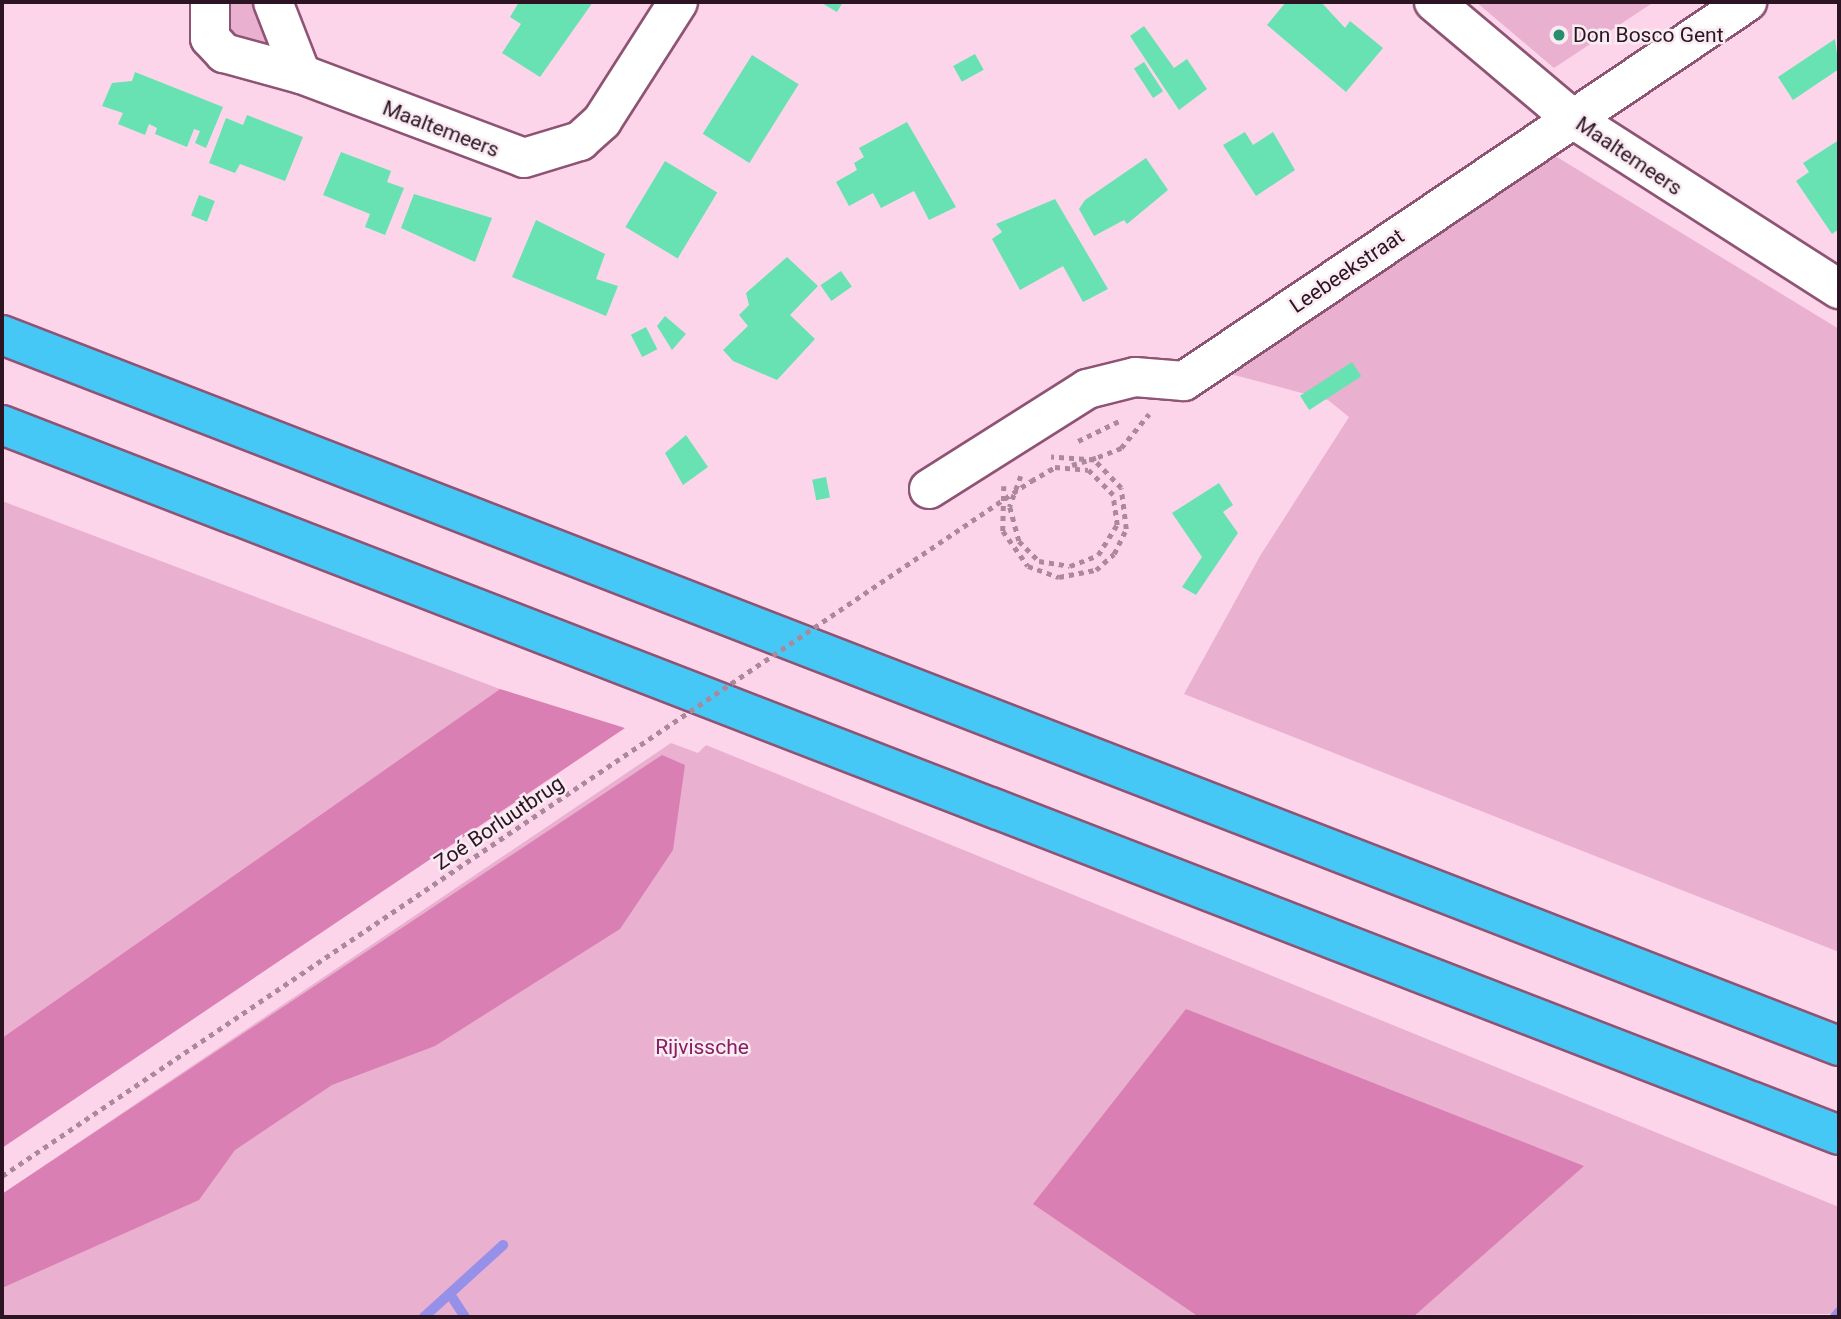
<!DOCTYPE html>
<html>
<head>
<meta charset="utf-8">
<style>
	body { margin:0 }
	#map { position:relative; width:1841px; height:1319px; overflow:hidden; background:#fdd5ea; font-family:Roboto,sans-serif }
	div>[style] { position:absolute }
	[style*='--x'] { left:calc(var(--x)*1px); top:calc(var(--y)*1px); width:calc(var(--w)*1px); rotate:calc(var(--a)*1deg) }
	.green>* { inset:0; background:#eab0cf }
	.forest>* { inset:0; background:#da7fb3 }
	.stream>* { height:10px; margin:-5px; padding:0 5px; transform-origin:5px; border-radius:5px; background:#9690e9 }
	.building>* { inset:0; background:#68e1b3; transform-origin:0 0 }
	.path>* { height:4.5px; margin-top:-2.25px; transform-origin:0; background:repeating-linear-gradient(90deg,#ab899b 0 5px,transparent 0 10px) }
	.roads { filter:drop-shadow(2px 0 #8e5474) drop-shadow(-2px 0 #8e5474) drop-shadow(0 2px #8e5474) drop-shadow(0 -2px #8e5474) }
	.street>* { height:38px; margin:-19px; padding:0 19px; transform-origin:19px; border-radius:19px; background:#fff }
	.highway>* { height:38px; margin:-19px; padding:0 19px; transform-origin:19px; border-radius:19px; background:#46c8f6 }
	.path-bridge>* { height:4.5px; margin-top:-2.25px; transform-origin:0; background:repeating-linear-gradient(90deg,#ab899b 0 5px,transparent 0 10px) }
	.dots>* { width:19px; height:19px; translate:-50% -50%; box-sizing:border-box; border:4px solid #f9ebf2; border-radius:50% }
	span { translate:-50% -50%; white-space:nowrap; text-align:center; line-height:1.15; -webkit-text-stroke:5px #f9ebf2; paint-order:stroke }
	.poi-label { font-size:21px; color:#2c1422 }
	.left { translate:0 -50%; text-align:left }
	.street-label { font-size:21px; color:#2c1422 }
	.park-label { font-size:21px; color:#891d63 }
	.frame { position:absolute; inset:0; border:4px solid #2c1422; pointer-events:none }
</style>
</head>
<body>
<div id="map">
	<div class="green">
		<div style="clip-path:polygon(1476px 2px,1654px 2px,1554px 68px)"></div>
		<div style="clip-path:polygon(227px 3px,260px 4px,277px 61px,230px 43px)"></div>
		<div style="clip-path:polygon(1552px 154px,1839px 329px,1839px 952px,1184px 694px,1260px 556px,1349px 417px,1328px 400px,1219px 371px)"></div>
		<div style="clip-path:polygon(2px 501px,500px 689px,2px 1038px)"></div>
		<div style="clip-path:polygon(671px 743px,698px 753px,706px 745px,1839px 1207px,1839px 1314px,2px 1317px,2px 1194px)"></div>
	</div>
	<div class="forest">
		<div style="clip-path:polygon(500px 689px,625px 728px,2px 1148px,2px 1038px)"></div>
		<div style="clip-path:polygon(662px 755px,685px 765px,673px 850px,620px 929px,435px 1046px,332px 1085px,235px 1150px,199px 1200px,2px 1288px,2px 1194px)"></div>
		<div style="clip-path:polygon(1186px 1009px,1584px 1166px,1413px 1317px,1199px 1317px,1033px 1204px)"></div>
	</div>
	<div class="stream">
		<div style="--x:450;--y:1294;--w:27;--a:57"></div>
		<div style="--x:424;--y:1317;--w:107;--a:-42.3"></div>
		<div style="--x:1835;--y:1317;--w:6;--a:-51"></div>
	</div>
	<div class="building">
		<div style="clip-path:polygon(519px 2px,593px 2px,540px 77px,502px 53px,521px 24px,510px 17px)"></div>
		<div style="clip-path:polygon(820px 2px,843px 2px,837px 12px)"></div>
		<div style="clip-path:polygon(1286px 2px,1321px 2px,1345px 28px,1350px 21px,1383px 48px,1346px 92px,1267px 25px)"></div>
		<div style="clip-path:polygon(1144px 26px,1174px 68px,1187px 59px,1207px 89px,1179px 110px,1130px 36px)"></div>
		<div style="clip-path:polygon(1835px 39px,1839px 69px,1793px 100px,1778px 77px)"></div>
		<div style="left:975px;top:54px;width:18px;height:25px;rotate:61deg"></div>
		<div style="left:752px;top:55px;width:55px;height:93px;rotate:32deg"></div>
		<div style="left:1144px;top:62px;width:35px;height:12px;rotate:57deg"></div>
		<div style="clip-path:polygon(135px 72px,223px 107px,206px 148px,195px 143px,200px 131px,194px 129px,187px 147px,155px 134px,157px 128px,149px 124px,145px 135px,118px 124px,123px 113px,102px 106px,112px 83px,132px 81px)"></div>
		<div style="clip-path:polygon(247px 115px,303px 137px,285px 181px,240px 164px,235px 173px,209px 163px,226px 118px,243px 125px)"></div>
		<div style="clip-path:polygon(907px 122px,956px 207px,929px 220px,914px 191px,881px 208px,873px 193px,849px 206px,836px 182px,857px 170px,854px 163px,864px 157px,859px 148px)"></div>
		<div style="clip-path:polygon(1245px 132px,1253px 145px,1273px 132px,1295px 170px,1256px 196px,1223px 145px)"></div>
		<div style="clip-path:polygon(1839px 140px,1839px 229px,1832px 234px,1796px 181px,1809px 172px,1803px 163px)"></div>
		<div style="clip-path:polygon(341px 152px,391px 171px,387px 182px,404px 188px,385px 235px,365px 227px,370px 214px,323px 195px)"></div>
		<div style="clip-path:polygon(1146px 158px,1168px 190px,1127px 224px,1124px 220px,1094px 236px,1079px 209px,1085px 200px)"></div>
		<div style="left:665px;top:161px;width:61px;height:77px;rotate:31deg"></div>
		<div style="clip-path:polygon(414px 194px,492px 218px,475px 262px,401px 228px)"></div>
		<div style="left:199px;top:195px;width:17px;height:22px;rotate:21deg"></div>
		<div style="clip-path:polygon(1055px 199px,1108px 289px,1083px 302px,1063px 266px,1020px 290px,992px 239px,1002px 232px,996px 224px)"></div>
		<div style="clip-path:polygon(536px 220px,605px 254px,596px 279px,618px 286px,606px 316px,512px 277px)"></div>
		<div style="clip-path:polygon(787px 257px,818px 286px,790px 315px,815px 339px,777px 380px,733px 361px,723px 350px,748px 326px,739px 315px,749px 305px,746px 293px)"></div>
		<div style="left:841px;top:271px;width:19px;height:25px;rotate:55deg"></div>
		<div style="clip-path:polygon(665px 316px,686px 334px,672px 350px,657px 326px)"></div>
		<div style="left:646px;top:327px;width:25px;height:17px;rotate:63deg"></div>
		<div style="left:1352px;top:362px;width:17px;height:62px;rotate:57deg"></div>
		<div style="clip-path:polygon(686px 435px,708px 467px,683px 485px,665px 453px)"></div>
		<div style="left:826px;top:477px;width:21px;height:14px;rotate:79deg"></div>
		<div style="clip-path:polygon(1219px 483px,1233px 505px,1223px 512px,1238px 533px,1196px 595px,1182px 587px,1202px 557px,1172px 513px)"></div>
	</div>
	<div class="path">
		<div style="--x:1078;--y:441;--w:48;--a:-26"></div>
		<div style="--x:1098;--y:457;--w:25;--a:-21"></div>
		<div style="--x:1121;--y:448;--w:44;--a:-50.5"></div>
		<div style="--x:1021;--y:476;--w:33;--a:110"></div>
		<div style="--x:1010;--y:507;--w:35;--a:75"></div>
		<div style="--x:1019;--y:541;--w:28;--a:45"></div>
		<div style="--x:1039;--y:561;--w:31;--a:9"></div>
		<div style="--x:1070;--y:566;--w:30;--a:-21"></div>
		<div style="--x:1098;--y:555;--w:36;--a:-58"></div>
		<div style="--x:1117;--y:525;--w:30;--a:-98"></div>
		<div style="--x:1113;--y:495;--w:35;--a:-135"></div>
		<div style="--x:1004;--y:486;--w:45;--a:91.3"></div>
		<div style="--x:1003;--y:531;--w:43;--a:54.5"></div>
		<div style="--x:1028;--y:566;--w:33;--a:20"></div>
		<div style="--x:1059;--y:577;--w:38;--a:-11"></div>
		<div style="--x:1096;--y:570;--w:24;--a:-42"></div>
		<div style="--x:1114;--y:554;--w:28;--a:-64"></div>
		<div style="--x:1126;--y:529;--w:41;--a:-97"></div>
		<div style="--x:1121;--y:488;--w:39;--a:-134"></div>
		<div style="--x:1094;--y:460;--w:43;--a:-176"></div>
	</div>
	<div class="roads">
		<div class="street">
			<div style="--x:210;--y:2;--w:36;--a:90"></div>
			<div style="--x:210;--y:38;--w:21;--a:47"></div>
			<div style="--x:224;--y:53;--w:80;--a:15.3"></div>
			<div style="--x:301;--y:74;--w:238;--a:20.6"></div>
			<div style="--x:524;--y:158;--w:59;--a:-16.9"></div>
			<div style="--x:580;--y:141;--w:30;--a:-42"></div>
			<div style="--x:602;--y:121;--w:141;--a:-57.4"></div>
			<div style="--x:273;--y:2;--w:77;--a:68.7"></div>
			<div style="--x:1434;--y:2;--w:182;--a:40.1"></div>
			<div style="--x:1573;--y:119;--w:316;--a:32.6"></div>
			<div style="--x:929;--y:489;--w:187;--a:-32.3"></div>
			<div style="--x:1087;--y:389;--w:49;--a:-14"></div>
			<div style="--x:1135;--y:377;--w:49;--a:4.7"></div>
			<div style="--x:1184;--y:381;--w:679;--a:-33.95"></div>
		</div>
		<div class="highway">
			<div style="--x:2;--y:335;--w:1970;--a:21.16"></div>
			<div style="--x:2;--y:425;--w:1969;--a:21.13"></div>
		</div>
	</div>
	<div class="path-bridge">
		<div style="--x:1072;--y:465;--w:27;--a:-17"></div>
		<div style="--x:2;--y:1176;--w:1242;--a:-34.04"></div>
		<div style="--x:1031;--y:481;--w:28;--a:-30"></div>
		<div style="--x:1055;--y:467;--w:33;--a:5"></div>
	</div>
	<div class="dots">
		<div style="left:1559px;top:35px;background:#268e6b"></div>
	</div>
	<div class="poi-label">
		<span class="left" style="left:1573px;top:35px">Don Bosco Gent</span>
	</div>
	<div class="street-label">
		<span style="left:441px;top:129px;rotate:21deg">Maaltemeers</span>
		<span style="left:1629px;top:156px;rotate:34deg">Maaltemeers</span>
		<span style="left:1347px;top:271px;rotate:-34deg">Leebeekstraat</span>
		<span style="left:499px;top:823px;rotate:-34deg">Zoé Borluutbrug</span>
	</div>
	<div class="park-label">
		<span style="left:702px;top:1047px">Rijvissche</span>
	</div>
	<div class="frame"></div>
</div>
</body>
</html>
